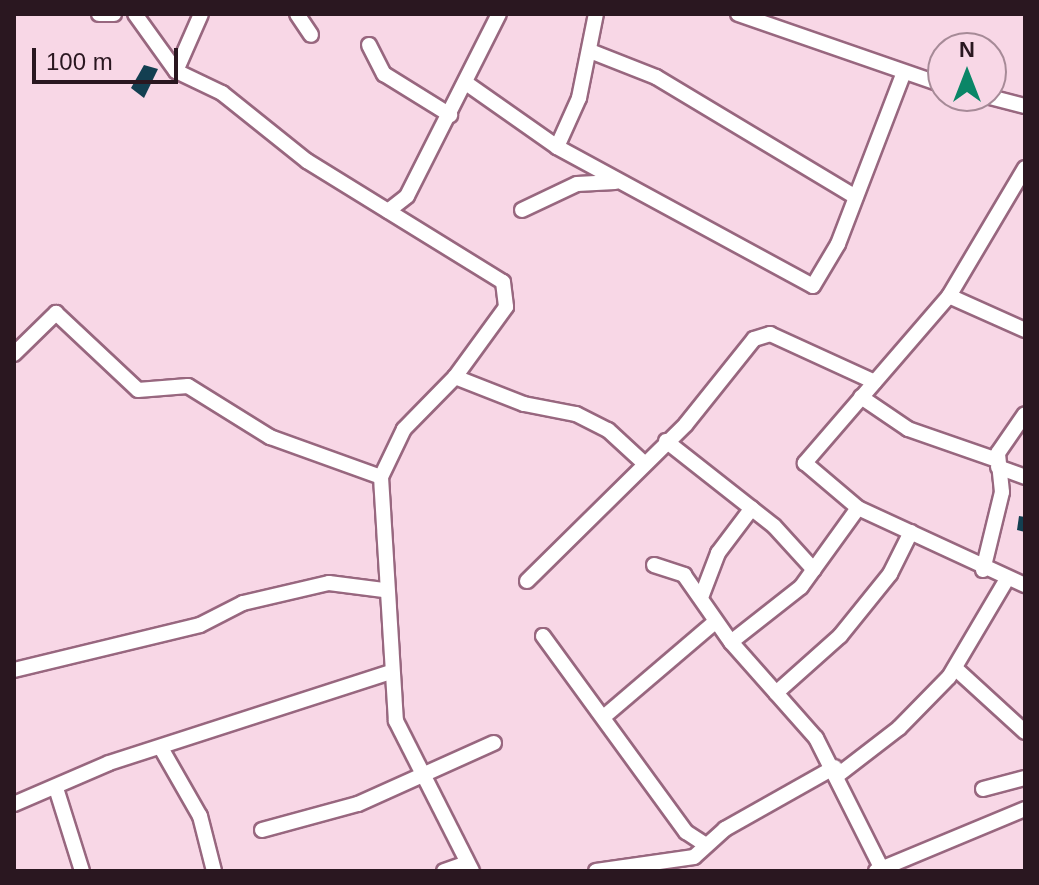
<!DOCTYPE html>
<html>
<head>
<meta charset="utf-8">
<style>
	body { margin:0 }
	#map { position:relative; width:1039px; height:885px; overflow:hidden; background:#f8d7e6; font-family:Arial,sans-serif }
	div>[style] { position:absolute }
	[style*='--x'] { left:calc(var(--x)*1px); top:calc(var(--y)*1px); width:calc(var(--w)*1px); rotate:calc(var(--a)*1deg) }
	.building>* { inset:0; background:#133f51 }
	.roads { filter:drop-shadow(2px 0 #98677f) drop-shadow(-2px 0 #98677f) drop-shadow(0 2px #98677f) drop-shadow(0 -2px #98677f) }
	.minor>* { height:14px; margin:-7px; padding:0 7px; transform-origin:7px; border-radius:7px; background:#fff }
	span { translate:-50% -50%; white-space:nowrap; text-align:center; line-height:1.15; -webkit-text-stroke:8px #f8d7e6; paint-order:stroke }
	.frame { position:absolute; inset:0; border:16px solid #2a1720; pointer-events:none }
	.north { position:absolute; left:927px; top:32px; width:80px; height:80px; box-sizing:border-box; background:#f8d7e6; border:2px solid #a68a97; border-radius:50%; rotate:0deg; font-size:22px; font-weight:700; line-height:32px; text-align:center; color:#2a1720 }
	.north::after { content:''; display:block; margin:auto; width:28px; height:36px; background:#0a8667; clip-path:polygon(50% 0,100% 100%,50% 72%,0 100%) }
	.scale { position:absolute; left:32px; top:48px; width:146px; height:36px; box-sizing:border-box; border:4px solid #2a1720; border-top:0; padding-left:10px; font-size:24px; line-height:28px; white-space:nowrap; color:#2a1720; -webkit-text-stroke:6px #f8d7e6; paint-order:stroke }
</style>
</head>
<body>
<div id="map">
	<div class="building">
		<div style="clip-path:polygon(144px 65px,158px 69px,144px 98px,131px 88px)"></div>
		<div style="clip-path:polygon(1019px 516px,1025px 517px,1025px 532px,1017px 530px)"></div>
	</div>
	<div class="roads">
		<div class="minor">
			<div style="--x:99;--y:14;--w:15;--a:0"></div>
			<div style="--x:135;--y:14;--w:70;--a:54.3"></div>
			<div style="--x:176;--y:71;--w:51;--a:25.6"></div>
			<div style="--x:222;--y:93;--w:109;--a:38.7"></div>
			<div style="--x:307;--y:161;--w:230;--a:31.7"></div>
			<div style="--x:503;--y:282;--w:25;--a:83"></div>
			<div style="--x:506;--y:307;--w:87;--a:126.1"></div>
			<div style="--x:455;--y:377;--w:73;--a:134.4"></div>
			<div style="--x:404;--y:429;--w:53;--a:115.6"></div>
			<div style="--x:297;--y:14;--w:25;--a:56"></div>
			<div style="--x:738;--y:14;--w:217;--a:19.1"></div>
			<div style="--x:369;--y:45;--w:33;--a:63"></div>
			<div style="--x:384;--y:74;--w:78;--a:31.8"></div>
			<div style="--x:590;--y:51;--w:71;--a:21.5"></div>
			<div style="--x:656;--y:77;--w:233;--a:31"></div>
			<div style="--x:176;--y:71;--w:62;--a:-66.3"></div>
			<div style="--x:466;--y:83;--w:111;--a:35.1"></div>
			<div style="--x:557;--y:147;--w:291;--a:28.5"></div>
			<div style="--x:813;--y:286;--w:49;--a:-59.2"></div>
			<div style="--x:838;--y:244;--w:181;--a:-69"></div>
			<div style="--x:986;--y:96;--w:40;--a:14.4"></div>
			<div style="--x:557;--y:147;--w:54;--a:-65.8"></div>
			<div style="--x:579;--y:98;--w:86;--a:-78.6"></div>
			<div style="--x:1025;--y:168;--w:149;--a:120.7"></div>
			<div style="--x:949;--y:296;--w:221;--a:130.8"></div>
			<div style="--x:805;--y:463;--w:70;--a:40.3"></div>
			<div style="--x:858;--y:508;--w:184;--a:24.8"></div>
			<div style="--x:522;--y:210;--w:61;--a:-25.3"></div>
			<div style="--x:577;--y:184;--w:38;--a:-3"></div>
			<div style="--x:388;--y:211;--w:24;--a:-38"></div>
			<div style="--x:407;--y:196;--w:204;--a:-63.2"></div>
			<div style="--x:949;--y:296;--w:83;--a:24.1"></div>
			<div style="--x:14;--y:354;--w:59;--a:-44.3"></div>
			<div style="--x:56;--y:313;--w:112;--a:43.2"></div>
			<div style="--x:138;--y:390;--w:50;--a:-4.6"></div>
			<div style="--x:188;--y:386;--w:97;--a:31.9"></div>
			<div style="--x:270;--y:437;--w:118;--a:19.8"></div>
			<div style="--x:381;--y:477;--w:244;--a:86.5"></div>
			<div style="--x:396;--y:721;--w:168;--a:63.1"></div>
			<div style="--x:455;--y:377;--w:74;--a:21.4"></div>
			<div style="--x:524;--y:404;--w:53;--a:10.9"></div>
			<div style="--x:576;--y:414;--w:36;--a:27"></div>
			<div style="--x:608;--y:430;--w:50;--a:42.6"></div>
			<div style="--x:861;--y:397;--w:57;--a:34.2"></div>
			<div style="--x:908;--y:429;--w:94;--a:19.2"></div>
			<div style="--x:666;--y:441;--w:137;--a:38.2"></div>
			<div style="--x:774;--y:526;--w:59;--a:47.7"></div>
			<div style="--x:998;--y:467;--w:29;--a:20"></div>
			<div style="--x:654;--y:565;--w:32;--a:18"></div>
			<div style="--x:684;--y:575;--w:82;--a:55"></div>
			<div style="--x:731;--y:642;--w:128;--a:48.5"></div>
			<div style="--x:816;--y:738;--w:149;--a:63.3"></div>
			<div style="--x:983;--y:570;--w:80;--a:-76.3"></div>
			<div style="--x:1002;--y:492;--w:39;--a:-96"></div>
			<div style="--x:998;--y:453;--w:47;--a:-55.3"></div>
			<div style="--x:527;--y:581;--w:223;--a:-44.6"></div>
			<div style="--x:686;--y:424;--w:109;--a:-51.3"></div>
			<div style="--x:754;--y:339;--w:17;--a:-17"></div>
			<div style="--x:770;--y:334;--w:115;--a:24.6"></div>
			<div style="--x:702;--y:595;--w:45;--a:-69.1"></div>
			<div style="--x:718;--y:553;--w:56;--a:-52.9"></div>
			<div style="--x:543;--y:636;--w:243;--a:53.9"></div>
			<div style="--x:686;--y:832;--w:24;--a:33"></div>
			<div style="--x:731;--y:642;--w:89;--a:-38.2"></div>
			<div style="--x:801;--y:587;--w:97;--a:-54.2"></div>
			<div style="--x:955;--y:668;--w:95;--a:42.4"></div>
			<div style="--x:14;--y:670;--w:191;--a:-13.6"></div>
			<div style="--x:200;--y:625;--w:48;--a:-27.1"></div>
			<div style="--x:243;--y:603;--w:88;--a:-13.1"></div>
			<div style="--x:329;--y:583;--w:55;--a:7.3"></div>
			<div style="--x:776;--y:693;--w:86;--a:-41.7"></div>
			<div style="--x:840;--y:636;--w:80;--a:-51.1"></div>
			<div style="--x:890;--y:574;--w:47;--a:-63.4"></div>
			<div style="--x:606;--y:715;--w:143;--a:-40.5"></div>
			<div style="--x:161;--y:748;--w:78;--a:60.2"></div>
			<div style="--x:200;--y:816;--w:57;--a:75.7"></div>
			<div style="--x:838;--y:775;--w:77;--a:-37.6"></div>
			<div style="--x:899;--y:728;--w:71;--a:-45.6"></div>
			<div style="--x:949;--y:677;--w:114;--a:-59.4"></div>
			<div style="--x:56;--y:788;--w:87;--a:72.6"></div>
			<div style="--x:983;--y:789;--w:43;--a:-14.7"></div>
			<div style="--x:14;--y:804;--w:103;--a:-23.3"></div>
			<div style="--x:109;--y:763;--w:296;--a:-17.9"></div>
			<div style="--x:262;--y:830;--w:99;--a:-15.2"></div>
			<div style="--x:358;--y:804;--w:149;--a:-24.2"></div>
			<div style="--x:444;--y:871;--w:24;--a:-19"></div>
			<div style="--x:596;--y:871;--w:99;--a:-8.1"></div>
			<div style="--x:694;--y:857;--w:42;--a:-42.1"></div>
			<div style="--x:725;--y:829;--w:126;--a:-29.4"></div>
			<div style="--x:876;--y:871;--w:161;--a:-22.6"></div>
		</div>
	</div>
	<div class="frame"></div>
	<div class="north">N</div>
	<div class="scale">100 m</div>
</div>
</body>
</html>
